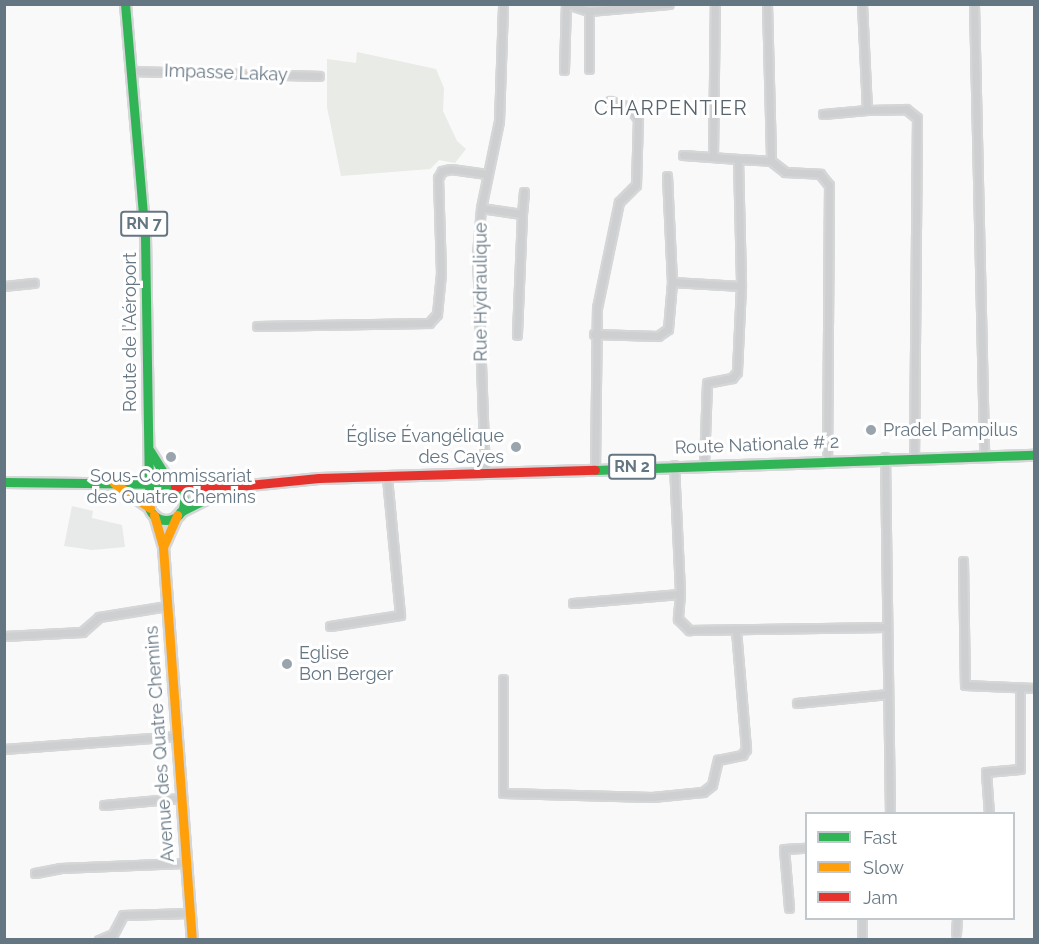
<!DOCTYPE html>
<html>
<head>
<meta charset="utf-8">
<style>
	body { margin:0 }
	#map { position:relative; width:1039px; height:944px; overflow:hidden; background:#f9f9f9; font-family:Raleway,sans-serif }
	div>[style] { position:absolute }
	[style*='--x'] { left:calc(var(--x)*1px); top:calc(var(--y)*1px); width:calc(var(--w)*1px); rotate:calc(var(--a)*1deg) }
	.built>* { inset:0; background:#e8e9e9 }
	.green>* { inset:0; background:#e8ebe6 }
	.roads { filter:drop-shadow(2px 0 #d5d6d7) drop-shadow(-2px 0 #d5d6d7) drop-shadow(0 2px #d5d6d7) drop-shadow(0 -2px #d5d6d7) }
	.street>* { height:7px; margin:-3.5px; padding:0 3.5px; transform-origin:3.5px; border-radius:3.5px; background:#cecfd0 }
	.fast>* { height:9px; margin:-4.5px; padding:0 4.5px; transform-origin:4.5px; border-radius:4.5px; background:#30b455 }
	.fast>.ring { margin:-4.5px; padding:0; box-sizing:content-box; background:none; border:9px solid #30b455; border-radius:50% }
	.slow>* { height:9px; margin:-4.5px; padding:0 4.5px; transform-origin:4.5px; border-radius:4.5px; background:#ff9f0a }
	.jam>* { height:9px; margin:-4.5px; padding:0 4.5px; transform-origin:4.5px; border-radius:4.5px; background:#e5322d }
	.dots>* { width:16px; height:16px; translate:-50% -50%; box-sizing:border-box; border:3px solid #fff; border-radius:50% }
	span { translate:-50% -50%; white-space:nowrap; text-align:center; line-height:1.15; -webkit-text-stroke:6px #fff; paint-order:stroke }
	.shield-label span { padding:2px 4px; background:#fff; border:2px solid; border-radius:4px; -webkit-text-stroke-width:0 }
	.shield-label { font-size:16px; color:#657683; font-weight:700 }
	.street-label { font-size:18px; color:#657683 }
	.poi-label { font-size:18px; color:#657683 }
	.left { translate:0 -50%; text-align:left }
	.right { translate:-100% -50%; text-align:right }
	.neighbourhood-label { font-size:20px; color:#57646e; letter-spacing:1.5px }
	.frame { position:absolute; inset:0; border:6px solid #657683; pointer-events:none }
	.legend { position:absolute; left:805px; top:812px; width:210px; height:108px; box-sizing:border-box; background:#fff; border:2px solid #c1c8cd; margin:0; padding:8px 10px; list-style:none; font-size:18px; color:#657683 }
	.legend li { display:flex; align-items:center; gap:12px; height:30px }
	.legend b { width:30px; border:2px solid #c1c8cd }
</style>
</head>
<body>
<div id="map">
	<div class="built">
		<div style="clip-path:polygon(72px 506px,93px 511px,92px 518px,122px 525px,125px 547px,92px 550px,64px 546px)"></div>
	</div>
	<div class="green">
		<div style="clip-path:polygon(357px 52px,436px 69px,444px 88px,443px 111px,457px 141px,466px 149px,455px 163px,439px 160px,430px 169px,341px 176px,327px 107px,327px 59px,356px 63px)"></div>
	</div>
	<div class="roads">
		<div class="street">
			<div style="--x:567;--y:4;--w:23;--a:18"></div>
			<div style="--x:589;--y:11;--w:80;--a:-5"></div>
			<div style="--x:767;--y:4;--w:157;--a:88.5"></div>
			<div style="--x:771;--y:161;--w:18;--a:38"></div>
			<div style="--x:785;--y:172;--w:35;--a:3"></div>
			<div style="--x:820;--y:174;--w:14;--a:51"></div>
			<div style="--x:829;--y:185;--w:274;--a:90.4"></div>
			<div style="--x:862;--y:4;--w:106;--a:87.3"></div>
			<div style="--x:867;--y:110;--w:39;--a:-1"></div>
			<div style="--x:906;--y:109;--w:14;--a:39"></div>
			<div style="--x:917;--y:118;--w:339;--a:90.5"></div>
			<div style="--x:974;--y:4;--w:451;--a:88.7"></div>
			<div style="--x:589;--y:11;--w:58;--a:90"></div>
			<div style="--x:564;--y:70;--w:66;--a:-88.3"></div>
			<div style="--x:132;--y:71;--w:187;--a:1.5"></div>
			<div style="--x:823;--y:114;--w:44;--a:-5.2"></div>
			<div style="--x:683;--y:155;--w:55;--a:4.2"></div>
			<div style="--x:738;--y:159;--w:127;--a:88.6"></div>
			<div style="--x:741;--y:286;--w:86;--a:92.7"></div>
			<div style="--x:737;--y:372;--w:8;--a:130"></div>
			<div style="--x:732;--y:378;--w:25;--a:169"></div>
			<div style="--x:707;--y:383;--w:81;--a:92.1"></div>
			<div style="--x:713;--y:157;--w:153;--a:-89.3"></div>
			<div style="--x:738;--y:159;--w:33;--a:3"></div>
			<div style="--x:481;--y:208;--w:41;--a:8.3"></div>
			<div style="--x:522;--y:214;--w:121;--a:92.4"></div>
			<div style="--x:522;--y:214;--w:22;--a:-85"></div>
			<div style="--x:672;--y:282;--w:69;--a:3.3"></div>
			<div style="--x:4;--y:286;--w:30;--a:-6"></div>
			<div style="--x:257;--y:326;--w:172;--a:-1"></div>
			<div style="--x:429;--y:323;--w:12;--a:-48"></div>
			<div style="--x:437;--y:314;--w:41;--a:-84.4"></div>
			<div style="--x:441;--y:273;--w:95;--a:-91.8"></div>
			<div style="--x:438;--y:178;--w:8;--a:-60"></div>
			<div style="--x:442;--y:171;--w:9;--a:-13"></div>
			<div style="--x:451;--y:169;--w:36;--a:8"></div>
			<div style="--x:594;--y:334;--w:64;--a:1.8"></div>
			<div style="--x:658;--y:336;--w:12;--a:-35"></div>
			<div style="--x:668;--y:329;--w:47;--a:-85.1"></div>
			<div style="--x:672;--y:282;--w:106;--a:-92.7"></div>
			<div style="--x:885;--y:457;--w:357;--a:89.2"></div>
			<div style="--x:674;--y:465;--w:129;--a:87.3"></div>
			<div style="--x:595;--y:469;--w:161;--a:-89.3"></div>
			<div style="--x:597;--y:308;--w:108;--a:-78.3"></div>
			<div style="--x:619;--y:202;--w:24;--a:-45"></div>
			<div style="--x:636;--y:185;--w:66;--a:-88.3"></div>
			<div style="--x:638;--y:119;--w:15;--a:-127"></div>
			<div style="--x:629;--y:107;--w:20;--a:-162"></div>
			<div style="--x:485;--y:473;--w:219;--a:-92.1"></div>
			<div style="--x:477;--y:254;--w:46;--a:-85"></div>
			<div style="--x:481;--y:208;--w:89;--a:-78.3"></div>
			<div style="--x:499;--y:121;--w:117;--a:-88"></div>
			<div style="--x:963;--y:561;--w:124;--a:89.1"></div>
			<div style="--x:965;--y:685;--w:69;--a:2.5"></div>
			<div style="--x:573;--y:603;--w:107;--a:-4.8"></div>
			<div style="--x:680;--y:594;--w:25;--a:95"></div>
			<div style="--x:678;--y:619;--w:16;--a:45"></div>
			<div style="--x:689;--y:630;--w:198;--a:-0.9"></div>
			<div style="--x:330;--y:626;--w:71;--a:-8.9"></div>
			<div style="--x:400;--y:615;--w:139;--a:-95.4"></div>
			<div style="--x:4;--y:636;--w:78;--a:-2.9"></div>
			<div style="--x:82;--y:632;--w:23;--a:-41"></div>
			<div style="--x:99;--y:617;--w:69;--a:-9.2"></div>
			<div style="--x:503;--y:679;--w:114;--a:90"></div>
			<div style="--x:503;--y:793;--w:149;--a:1.5"></div>
			<div style="--x:652;--y:797;--w:51;--a:-5.6"></div>
			<div style="--x:703;--y:792;--w:11;--a:-38"></div>
			<div style="--x:712;--y:785;--w:26;--a:-77"></div>
			<div style="--x:718;--y:760;--w:25;--a:-12"></div>
			<div style="--x:742;--y:755;--w:7;--a:-56"></div>
			<div style="--x:746;--y:749;--w:120;--a:-94.8"></div>
			<div style="--x:797;--y:703;--w:91;--a:-5.6"></div>
			<div style="--x:4;--y:749;--w:171;--a:-4.3"></div>
			<div style="--x:104;--y:805;--w:76;--a:-5.3"></div>
			<div style="--x:989;--y:814;--w:42;--a:-94.1"></div>
			<div style="--x:986;--y:772;--w:34;--a:-5"></div>
			<div style="--x:1020;--y:769;--w:81;--a:-90"></div>
			<div style="--x:35;--y:873;--w:25;--a:-11"></div>
			<div style="--x:60;--y:868;--w:125;--a:-2.3"></div>
			<div style="--x:789;--y:908;--w:59;--a:-94.8"></div>
			<div style="--x:784;--y:849;--w:22;--a:-3"></div>
			<div style="--x:862;--y:918;--w:22;--a:90"></div>
			<div style="--x:956;--y:933;--w:15;--a:-86"></div>
			<div style="--x:99;--y:940;--w:15;--a:-23"></div>
			<div style="--x:113;--y:934;--w:21;--a:-62"></div>
			<div style="--x:123;--y:915;--w:67;--a:-1.7"></div>
		</div>
		<div class="fast">
			<div style="--x:125;--y:4;--w:233;--a:85.1"></div>
			<div style="--x:145;--y:236;--w:259;--a:89.1"></div>
			<div style="--x:150;--y:451;--w:40;--a:58"></div>
			<div style="--x:595;--y:470;--w:439;--a:-2"></div>
			<div style="--x:4;--y:482;--w:162;--a:0.7"></div>
			<div class="ring" style="left:148px;top:484px;width:27px;height:27px"></div>
			<div style="--x:180;--y:512;--w:54;--a:-26.6"></div>
		</div>
		<div class="slow">
			<div style="--x:114;--y:483;--w:44;--a:34.8"></div>
			<div style="--x:154;--y:515;--w:33;--a:74"></div>
			<div style="--x:163;--y:547;--w:394;--a:85.8"></div>
			<div style="--x:163;--y:547;--w:35;--a:-66"></div>
		</div>
		<div class="jam">
			<div style="--x:175;--y:486;--w:54;--a:1.1"></div>
			<div style="--x:229;--y:487;--w:90;--a:-5.7"></div>
			<div style="--x:319;--y:478;--w:276;--a:-1.7"></div>
		</div>
	</div>
	<div class="dots">
		<div style="left:871px;top:430px;background:#99a4ac"></div>
		<div style="left:516px;top:447px;background:#99a4ac"></div>
		<div style="left:171px;top:457px;background:#99a4ac"></div>
		<div style="left:287px;top:664px;background:#99a4ac"></div>
	</div>
	<div class="shield-label">
		<span style="left:144px;top:224px">RN 7</span>
		<span style="left:632px;top:467px">RN 2</span>
	</div>
	<div class="street-label">
		<span style="left:226px;top:73px;rotate:2deg">Impasse Lakay</span>
		<span style="left:481px;top:292px;rotate:-90deg">Rue Hydraulique</span>
		<span style="left:130px;top:332px;rotate:-90deg">Route de l’Aéroport</span>
		<span style="left:757px;top:445px;rotate:-2deg">Route Nationale # 2</span>
		<span style="left:160px;top:744px;rotate:-94deg">Avenue des Quatre Chemins</span>
	</div>
	<div class="poi-label">
		<span class="left" style="left:883px;top:430px">Pradel Pampilus</span>
		<span class="right" style="left:504px;top:447px">Église Évangélique<br>des Cayes</span>
		<span style="left:171px;top:487px">Sous-Commissariat<br>des Quatre Chemins</span>
		<span class="left" style="left:299px;top:664px">Eglise<br>Bon Berger</span>
	</div>
	<div class="neighbourhood-label">
		<span style="left:671px;top:108px">CHARPENTIER</span>
	</div>
	<div class="frame"></div>
	<ul class="legend">
	<li><b style="height:8px;background:#30b455"></b>Fast</li>
	<li><b style="height:8px;background:#ff9f0a"></b>Slow</li>
	<li><b style="height:8px;background:#e5322d"></b>Jam</li>
	</ul>
</div>
</body>
</html>
